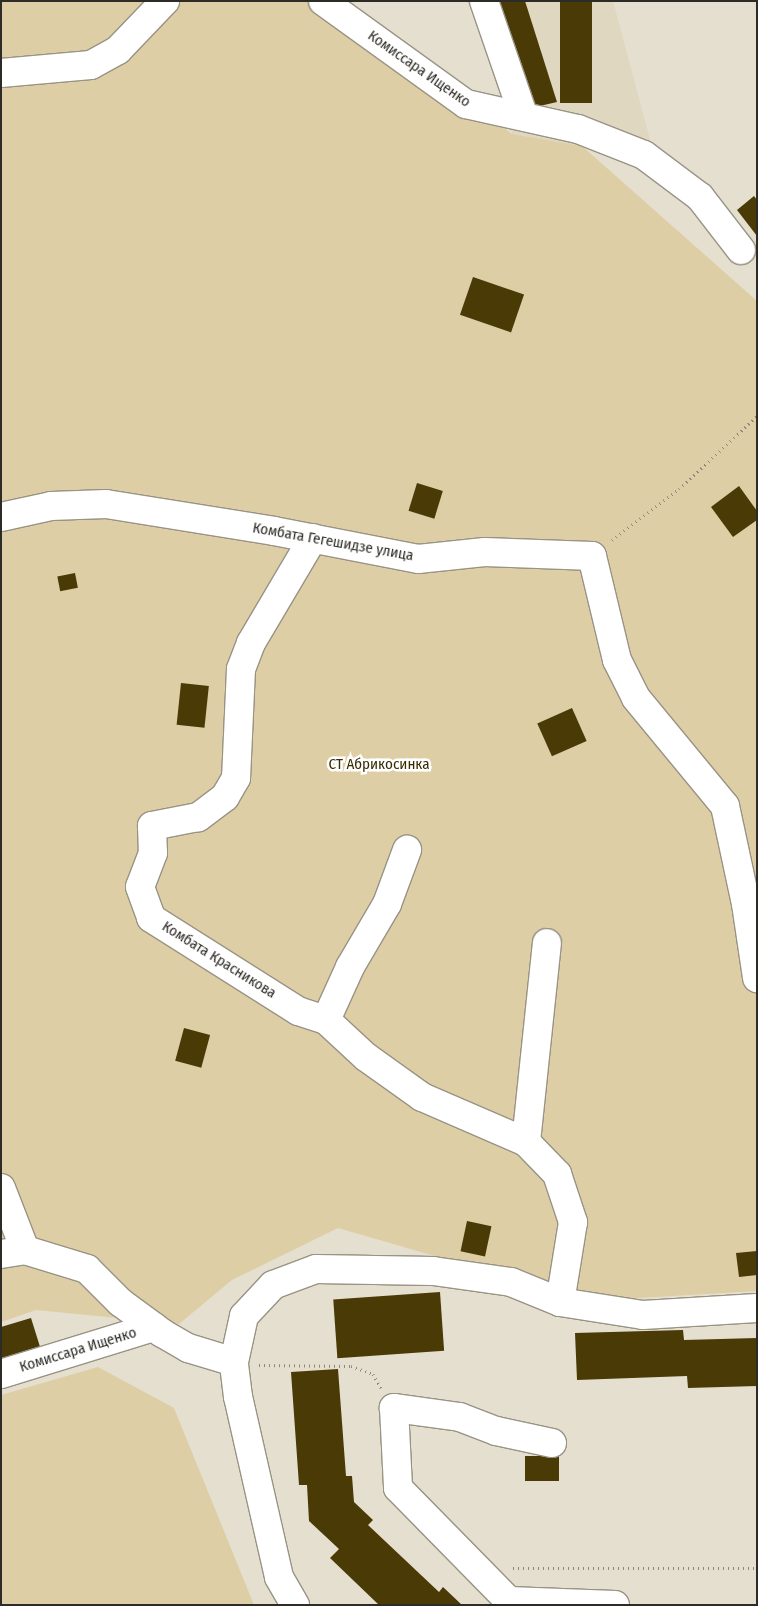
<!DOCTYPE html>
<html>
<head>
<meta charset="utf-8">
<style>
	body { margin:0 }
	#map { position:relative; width:758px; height:1606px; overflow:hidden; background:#e5dfcf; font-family:"Fira Sans Condensed",sans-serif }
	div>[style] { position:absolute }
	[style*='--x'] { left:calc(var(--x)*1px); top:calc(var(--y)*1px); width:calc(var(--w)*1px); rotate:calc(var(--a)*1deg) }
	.built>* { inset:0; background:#dfd7bf }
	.green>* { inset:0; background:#ddcea6 }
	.building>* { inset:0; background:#4a3a06; transform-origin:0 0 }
	.path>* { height:3px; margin-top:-1.5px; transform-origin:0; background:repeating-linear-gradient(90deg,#8d887d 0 1px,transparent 0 5px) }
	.roads { filter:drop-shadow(1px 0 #999384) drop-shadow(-1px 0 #999384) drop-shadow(0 1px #999384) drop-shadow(0 -1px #999384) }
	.minor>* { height:28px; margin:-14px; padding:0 14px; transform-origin:14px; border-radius:14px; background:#fff }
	span { translate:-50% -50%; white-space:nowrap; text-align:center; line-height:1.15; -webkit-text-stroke:5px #fff; paint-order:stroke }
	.street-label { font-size:15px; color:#2d2b25 }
	.park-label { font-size:15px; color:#392c02 }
	.frame { position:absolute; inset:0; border:2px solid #2d2b25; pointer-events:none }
</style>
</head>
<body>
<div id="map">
	<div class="built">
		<div style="clip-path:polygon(476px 1px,613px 1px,652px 147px,600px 131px,582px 146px,512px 134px)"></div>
	</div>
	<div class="green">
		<div style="clip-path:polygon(1px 1px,318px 1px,396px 46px,512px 134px,582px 146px,757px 301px,757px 1291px,590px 1301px,338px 1228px,232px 1280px,179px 1324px,36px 1310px,1px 1322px)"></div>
		<div style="clip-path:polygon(98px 1367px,174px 1408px,254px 1605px,1px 1605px,1px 1395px)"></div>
	</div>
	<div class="building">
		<div style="clip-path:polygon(495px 1px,525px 1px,557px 102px,531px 108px)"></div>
		<div style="left:560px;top:1px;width:32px;height:102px"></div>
		<div style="clip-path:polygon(754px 196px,757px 200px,757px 236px,737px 210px)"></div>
		<div style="left:473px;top:277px;width:54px;height:40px;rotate:19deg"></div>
		<div style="left:417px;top:483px;width:27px;height:29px;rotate:17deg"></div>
		<div style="clip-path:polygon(739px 486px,757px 511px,757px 520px,733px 537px,711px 507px)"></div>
		<div style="left:75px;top:573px;width:15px;height:18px;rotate:79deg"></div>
		<div style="left:181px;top:683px;width:28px;height:42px;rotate:6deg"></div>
		<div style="left:572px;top:708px;width:36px;height:38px;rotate:66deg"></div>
		<div style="left:184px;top:1028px;width:27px;height:34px;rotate:15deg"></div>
		<div style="left:467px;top:1221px;width:25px;height:31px;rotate:12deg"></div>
		<div style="clip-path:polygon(757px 1251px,757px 1275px,739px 1277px,736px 1253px)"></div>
		<div style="left:440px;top:1292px;width:59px;height:107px;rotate:86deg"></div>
		<div style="clip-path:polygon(31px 1318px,41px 1350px,1px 1361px,1px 1327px)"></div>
		<div style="clip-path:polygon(683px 1330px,684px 1340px,757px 1338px,757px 1386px,688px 1388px,687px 1376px,577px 1380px,575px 1333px)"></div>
		<div style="clip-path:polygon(338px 1369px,346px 1476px,352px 1476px,354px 1502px,373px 1520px,368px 1525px,439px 1592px,443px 1587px,462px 1605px,379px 1605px,330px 1558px,339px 1549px,309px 1521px,307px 1485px,299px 1485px,291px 1372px)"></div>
		<div style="left:525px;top:1456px;width:34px;height:25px"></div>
	</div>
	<div class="path">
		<div style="--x:612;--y:540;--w:84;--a:-37.3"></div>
		<div style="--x:679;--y:489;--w:107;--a:-43.1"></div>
		<div style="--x:259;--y:1365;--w:92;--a:0.6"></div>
		<div style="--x:351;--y:1366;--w:23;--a:20"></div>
		<div style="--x:373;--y:1374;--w:16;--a:60"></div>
		<div style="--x:513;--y:1568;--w:244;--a:0"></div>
	</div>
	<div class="roads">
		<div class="minor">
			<div style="--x:323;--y:1;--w:176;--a:35.8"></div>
			<div style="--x:466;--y:104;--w:115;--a:12.6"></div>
			<div style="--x:578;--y:129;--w:71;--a:21.5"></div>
			<div style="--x:644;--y:155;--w:70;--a:36.9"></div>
			<div style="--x:700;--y:197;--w:67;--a:52.3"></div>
			<div style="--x:484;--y:1;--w:120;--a:71"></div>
			<div style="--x:1;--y:73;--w:90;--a:-5.1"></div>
			<div style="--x:91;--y:65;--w:31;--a:-29"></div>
			<div style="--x:118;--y:50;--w:68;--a:-46.2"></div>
			<div style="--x:1;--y:517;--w:51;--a:-12.4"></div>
			<div style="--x:51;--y:506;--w:55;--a:-2.1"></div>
			<div style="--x:106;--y:504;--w:170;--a:9.1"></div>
			<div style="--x:274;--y:531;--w:147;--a:11"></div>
			<div style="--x:418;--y:559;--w:67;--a:-6"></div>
			<div style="--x:485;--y:552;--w:107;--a:2.1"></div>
			<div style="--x:592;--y:556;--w:107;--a:76.5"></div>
			<div style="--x:617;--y:660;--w:42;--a:63.4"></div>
			<div style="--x:636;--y:698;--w:140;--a:50.5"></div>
			<div style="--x:725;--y:806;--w:100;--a:77.9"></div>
			<div style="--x:746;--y:904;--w:75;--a:81.5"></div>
			<div style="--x:313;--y:538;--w:122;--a:120.6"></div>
			<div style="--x:251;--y:643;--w:28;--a:111"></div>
			<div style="--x:241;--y:669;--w:109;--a:92.6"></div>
			<div style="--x:236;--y:778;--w:22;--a:120"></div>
			<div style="--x:225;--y:797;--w:34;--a:143"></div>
			<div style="--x:198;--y:817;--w:47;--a:168.9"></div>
			<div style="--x:152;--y:826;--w:27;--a:88"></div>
			<div style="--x:153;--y:853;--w:36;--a:111"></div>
			<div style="--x:140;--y:887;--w:33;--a:70"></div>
			<div style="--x:151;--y:918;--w:174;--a:32.3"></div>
			<div style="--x:298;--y:1011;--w:29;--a:18"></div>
			<div style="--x:326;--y:1020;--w:54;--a:42.8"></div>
			<div style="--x:366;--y:1057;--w:69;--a:35.5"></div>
			<div style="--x:422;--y:1097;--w:113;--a:23.4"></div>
			<div style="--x:526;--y:1142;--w:45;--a:45.9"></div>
			<div style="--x:557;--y:1174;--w:51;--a:71.6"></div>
			<div style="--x:573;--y:1222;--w:81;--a:99.2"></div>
			<div style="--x:326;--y:1020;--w:58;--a:-65.6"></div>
			<div style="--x:350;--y:967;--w:73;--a:-59.6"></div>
			<div style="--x:387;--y:904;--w:58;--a:-69.7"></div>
			<div style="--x:526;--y:1142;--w:200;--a:-84"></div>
			<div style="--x:1;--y:1188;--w:66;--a:68.8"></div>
			<div style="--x:1;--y:1254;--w:24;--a:-9"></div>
			<div style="--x:25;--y:1250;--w:65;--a:17"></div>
			<div style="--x:87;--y:1269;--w:47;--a:45"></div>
			<div style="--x:120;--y:1302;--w:52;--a:36.4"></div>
			<div style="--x:162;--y:1333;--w:30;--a:30"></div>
			<div style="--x:188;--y:1348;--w:48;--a:16.9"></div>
			<div style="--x:1;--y:1374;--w:160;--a:-17.1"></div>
			<div style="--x:552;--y:1443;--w:57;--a:-167.9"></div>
			<div style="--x:496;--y:1431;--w:39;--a:-159"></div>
			<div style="--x:460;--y:1417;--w:67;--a:-172.2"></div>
			<div style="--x:394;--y:1408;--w:80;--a:87.1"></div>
			<div style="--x:398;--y:1488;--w:158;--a:45.5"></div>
			<div style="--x:509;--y:1601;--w:106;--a:2.2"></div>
			<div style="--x:295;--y:1605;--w:32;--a:-120"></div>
			<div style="--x:279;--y:1577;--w:185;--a:-102.8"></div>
			<div style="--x:238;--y:1397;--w:35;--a:-97"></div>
			<div style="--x:234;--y:1362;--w:47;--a:-77.7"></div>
			<div style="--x:244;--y:1316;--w:42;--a:-46.9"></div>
			<div style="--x:273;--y:1285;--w:46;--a:-20.4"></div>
			<div style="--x:316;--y:1269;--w:117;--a:1"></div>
			<div style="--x:433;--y:1271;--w:79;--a:8"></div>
			<div style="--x:511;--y:1282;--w:53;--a:22.2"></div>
			<div style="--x:560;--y:1302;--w:84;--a:8.9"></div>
			<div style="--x:643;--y:1315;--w:114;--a:-3.5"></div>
		</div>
	</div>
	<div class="street-label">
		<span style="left:419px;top:69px;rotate:35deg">Комиссара Ищенко</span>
		<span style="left:333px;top:542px;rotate:10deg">Комбата Гегешидзе улица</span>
		<span style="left:219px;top:960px;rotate:32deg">Комбата Красникова</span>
		<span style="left:78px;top:1350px;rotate:-17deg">Комиссара Ищенко</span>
	</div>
	<div class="park-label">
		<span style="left:379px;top:765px">СТ Абрикосинка</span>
	</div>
	<div class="frame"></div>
</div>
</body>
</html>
